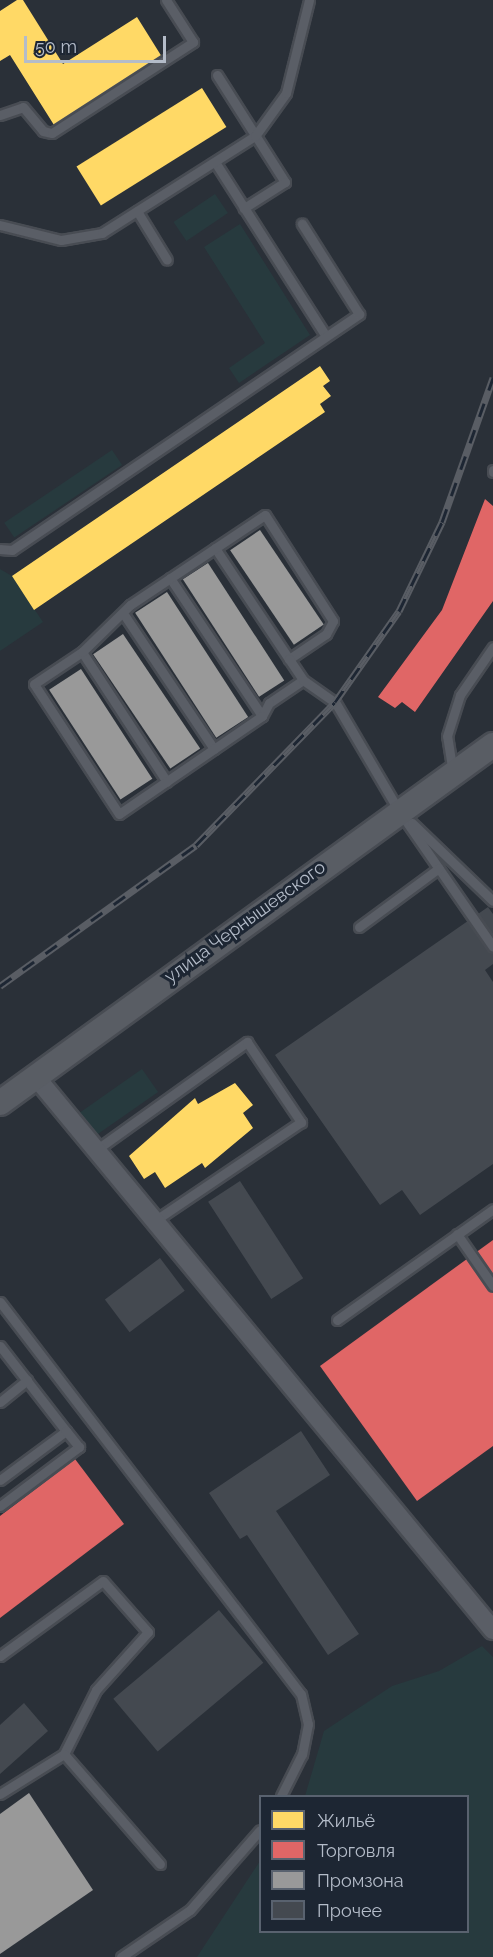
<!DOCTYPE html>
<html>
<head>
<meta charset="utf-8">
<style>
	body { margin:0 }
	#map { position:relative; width:493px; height:1957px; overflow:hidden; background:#2a3038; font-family:Raleway,sans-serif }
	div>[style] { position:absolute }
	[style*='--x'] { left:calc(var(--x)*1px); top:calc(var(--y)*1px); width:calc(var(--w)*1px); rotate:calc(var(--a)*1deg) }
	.green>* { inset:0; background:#273a3e; transform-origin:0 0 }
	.homes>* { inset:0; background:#ffd966; transform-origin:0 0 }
	.shops>* { inset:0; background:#e06666 }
	.industry>* { inset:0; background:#999; transform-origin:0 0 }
	.building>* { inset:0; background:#444950; transform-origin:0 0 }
	.roads { filter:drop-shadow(2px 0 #484c53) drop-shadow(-2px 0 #484c53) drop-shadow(0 2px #484c53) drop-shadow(0 -2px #484c53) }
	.service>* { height:9px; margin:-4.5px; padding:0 4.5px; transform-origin:4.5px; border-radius:4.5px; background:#5a5e66 }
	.minor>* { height:18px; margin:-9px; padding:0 9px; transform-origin:9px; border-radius:9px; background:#5a5e66 }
	.secondary>* { height:24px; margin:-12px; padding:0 12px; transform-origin:12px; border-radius:12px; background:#595d64 }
	.rail>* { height:7px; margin-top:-3.5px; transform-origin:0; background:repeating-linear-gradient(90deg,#1d2633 0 14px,#595d64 0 28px); box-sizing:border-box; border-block:2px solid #595d64 }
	span { translate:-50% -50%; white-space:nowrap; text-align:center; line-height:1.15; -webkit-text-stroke:6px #1d2633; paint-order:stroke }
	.street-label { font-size:18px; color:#b4bcc9 }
	.legend { position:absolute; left:259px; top:1795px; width:210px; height:138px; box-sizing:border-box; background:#1d2633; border:2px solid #59626f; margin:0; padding:8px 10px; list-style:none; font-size:18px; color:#b4bcc9 }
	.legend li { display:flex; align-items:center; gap:12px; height:30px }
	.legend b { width:30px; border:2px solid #59626f }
	.scale { position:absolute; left:24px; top:36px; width:142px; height:27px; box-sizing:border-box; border:3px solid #b4bcc9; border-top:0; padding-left:8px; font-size:18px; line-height:21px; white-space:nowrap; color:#b4bcc9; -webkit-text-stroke:4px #1d2633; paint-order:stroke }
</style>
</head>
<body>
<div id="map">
	<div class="green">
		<div style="left:215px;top:194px;width:23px;height:50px;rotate:56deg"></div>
		<div style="clip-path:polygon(240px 224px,310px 335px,239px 383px,229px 368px,265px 343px,204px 247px)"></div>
		<div style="left:112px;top:450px;width:18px;height:130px;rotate:56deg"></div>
		<div style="clip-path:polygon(0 569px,12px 576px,43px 622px,0 651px)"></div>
		<div style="left:142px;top:1069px;width:28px;height:77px;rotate:55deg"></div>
		<div style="clip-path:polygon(482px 1646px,493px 1657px,493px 1957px,197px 1957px,260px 1861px,260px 1932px,468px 1932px,468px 1796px,305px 1796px,324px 1731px,392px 1686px,439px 1671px)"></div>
	</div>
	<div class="homes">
		<div style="clip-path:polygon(17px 0,23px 0,63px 64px,137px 17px,162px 57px,54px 125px,10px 55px,0 61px,0 11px)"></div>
		<div style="left:202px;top:88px;width:46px;height:148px;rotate:58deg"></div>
		<div style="clip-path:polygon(320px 366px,330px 381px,323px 386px,331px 396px,320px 404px,325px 412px,34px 610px,12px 576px)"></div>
		<div style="clip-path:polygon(235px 1083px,253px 1105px,243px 1113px,253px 1128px,205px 1168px,202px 1163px,165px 1188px,155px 1172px,144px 1179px,129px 1156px,195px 1098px,198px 1104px)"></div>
	</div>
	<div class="shops">
		<div style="clip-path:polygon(485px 499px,493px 506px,493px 601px,415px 712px,402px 702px,395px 708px,378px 697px,442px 610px)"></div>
		<div style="clip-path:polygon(493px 1240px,493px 1446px,417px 1501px,320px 1366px)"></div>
		<div style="clip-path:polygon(75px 1459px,124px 1524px,0 1618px,0 1516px)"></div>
	</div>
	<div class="industry">
		<div style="left:260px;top:530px;width:114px;height:36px;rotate:56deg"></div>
		<div style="left:208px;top:563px;width:140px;height:30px;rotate:57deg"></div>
		<div style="left:167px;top:592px;width:149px;height:38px;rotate:57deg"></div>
		<div style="left:123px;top:634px;width:138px;height:36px;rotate:56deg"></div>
		<div style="left:81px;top:669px;width:131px;height:38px;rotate:57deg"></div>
		<div style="clip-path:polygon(29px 1793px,93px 1890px,0 1954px,0 1814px)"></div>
	</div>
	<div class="building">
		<div style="clip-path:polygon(488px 907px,493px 914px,493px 964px,485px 970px,493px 982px,493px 1164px,420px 1215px,402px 1190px,380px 1205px,275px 1055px)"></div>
		<div style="left:240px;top:1181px;width:116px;height:38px;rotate:57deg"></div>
		<div style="left:160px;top:1258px;width:41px;height:69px;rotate:53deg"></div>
		<div style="clip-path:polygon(301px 1431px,330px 1475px,276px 1511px,359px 1634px,328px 1655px,247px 1535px,240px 1539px,209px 1493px)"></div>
		<div style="left:219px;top:1610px;width:69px;height:138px;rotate:50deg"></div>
		<div style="clip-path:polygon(24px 1703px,48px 1731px,0 1774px,0 1725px)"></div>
	</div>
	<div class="roads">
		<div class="service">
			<div style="--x:217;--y:75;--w:127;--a:57.6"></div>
			<div style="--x:285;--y:182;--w:49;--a:147.6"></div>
			<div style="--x:0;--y:115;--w:24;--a:-19"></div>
			<div style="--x:23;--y:107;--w:31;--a:50"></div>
			<div style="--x:43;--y:131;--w:9;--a:13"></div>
			<div style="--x:52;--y:133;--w:168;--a:-32.8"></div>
			<div style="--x:193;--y:42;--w:50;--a:-122.7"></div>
			<div style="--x:215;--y:162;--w:206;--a:57.5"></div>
			<div style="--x:137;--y:211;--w:57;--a:58.5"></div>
			<div style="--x:0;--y:225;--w:63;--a:13.8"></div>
			<div style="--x:61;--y:240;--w:42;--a:-9.7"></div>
			<div style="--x:102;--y:233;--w:181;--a:-32.4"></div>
			<div style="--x:255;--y:136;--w:53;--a:-54.2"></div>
			<div style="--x:286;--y:93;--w:96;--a:-76.1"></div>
			<div style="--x:493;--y:470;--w:2;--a:90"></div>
			<div style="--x:215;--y:548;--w:133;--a:56.3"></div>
			<div style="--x:0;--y:549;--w:12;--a:5"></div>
			<div style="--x:12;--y:550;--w:420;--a:-34.2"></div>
			<div style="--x:359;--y:314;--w:107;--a:-122.3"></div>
			<div style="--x:170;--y:578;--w:166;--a:56.3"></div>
			<div style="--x:125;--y:616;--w:160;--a:56.2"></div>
			<div style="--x:82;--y:652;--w:155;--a:56.8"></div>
			<div style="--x:303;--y:680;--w:41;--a:145.9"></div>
			<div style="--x:269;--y:703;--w:15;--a:118"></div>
			<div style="--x:262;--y:716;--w:173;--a:145.6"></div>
			<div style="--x:119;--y:814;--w:155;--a:-123.2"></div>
			<div style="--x:34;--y:684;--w:58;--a:-33.7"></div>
			<div style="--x:82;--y:652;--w:67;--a:-44.4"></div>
			<div style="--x:130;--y:605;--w:162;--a:-33.7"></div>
			<div style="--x:265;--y:515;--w:126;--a:57.3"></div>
			<div style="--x:333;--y:621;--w:15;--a:118"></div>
			<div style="--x:326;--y:634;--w:45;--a:146"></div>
			<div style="--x:289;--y:659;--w:25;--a:56"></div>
			<div style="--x:303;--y:680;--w:39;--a:35"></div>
			<div style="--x:335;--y:702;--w:126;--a:59.6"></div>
			<div style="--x:399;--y:811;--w:165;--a:55.3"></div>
			<div style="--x:453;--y:773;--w:37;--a:-99"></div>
			<div style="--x:447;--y:736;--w:43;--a:-72.4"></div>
			<div style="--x:460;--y:695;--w:58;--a:-55.5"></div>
			<div style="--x:412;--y:823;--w:112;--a:43.9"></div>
			<div style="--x:359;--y:927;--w:99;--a:-36.4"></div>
			<div style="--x:96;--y:1150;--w:186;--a:-35.6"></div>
			<div style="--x:247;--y:1042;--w:97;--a:56"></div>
			<div style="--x:301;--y:1122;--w:177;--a:146"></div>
			<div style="--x:457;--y:1234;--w:63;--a:55.3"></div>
			<div style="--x:0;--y:1302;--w:494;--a:52.5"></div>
			<div style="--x:301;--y:1694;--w:31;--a:77"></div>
			<div style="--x:308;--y:1724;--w:31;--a:101"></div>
			<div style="--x:302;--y:1754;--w:47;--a:116.6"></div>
			<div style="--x:337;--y:1320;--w:191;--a:-35.4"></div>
			<div style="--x:0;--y:1346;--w:108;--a:52.2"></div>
			<div style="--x:66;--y:1431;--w:82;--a:143.4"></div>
			<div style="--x:0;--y:1402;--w:35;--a:-39"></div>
			<div style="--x:0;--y:1506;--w:99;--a:-36.8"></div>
			<div style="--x:79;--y:1447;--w:21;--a:-129"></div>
			<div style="--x:0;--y:1656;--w:127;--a:-36.1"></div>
			<div style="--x:103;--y:1581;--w:68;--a:48.6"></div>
			<div style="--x:148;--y:1632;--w:78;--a:131.9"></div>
			<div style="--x:96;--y:1690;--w:72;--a:116.6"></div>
			<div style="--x:0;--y:1794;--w:75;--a:-32"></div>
			<div style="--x:64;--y:1754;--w:146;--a:48.9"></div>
			<div style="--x:121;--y:1957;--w:83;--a:-34.3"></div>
			<div style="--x:190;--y:1910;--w:106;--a:-48.8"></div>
		</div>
		<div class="minor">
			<div style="--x:35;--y:1076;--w:719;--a:50.42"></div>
		</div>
		<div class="secondary">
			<div style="--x:0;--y:1103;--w:609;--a:-35.99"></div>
		</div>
	</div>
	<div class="rail">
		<div style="--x:0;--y:986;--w:241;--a:-35.7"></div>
		<div style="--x:196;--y:845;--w:199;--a:-45.8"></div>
		<div style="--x:335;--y:702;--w:111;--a:-54.9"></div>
		<div style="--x:399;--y:611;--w:99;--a:-64.2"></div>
		<div style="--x:442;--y:522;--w:153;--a:-70.5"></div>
	</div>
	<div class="street-label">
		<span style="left:245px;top:922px;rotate:-36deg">улица Чернышевского</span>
	</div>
	<ul class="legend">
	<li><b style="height:16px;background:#ffd966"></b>Жильё</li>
	<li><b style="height:16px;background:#e06666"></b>Торговля</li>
	<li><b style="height:16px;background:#999"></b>Промзона</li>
	<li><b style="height:16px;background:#444950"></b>Прочее</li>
	</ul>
	<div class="scale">50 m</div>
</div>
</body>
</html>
